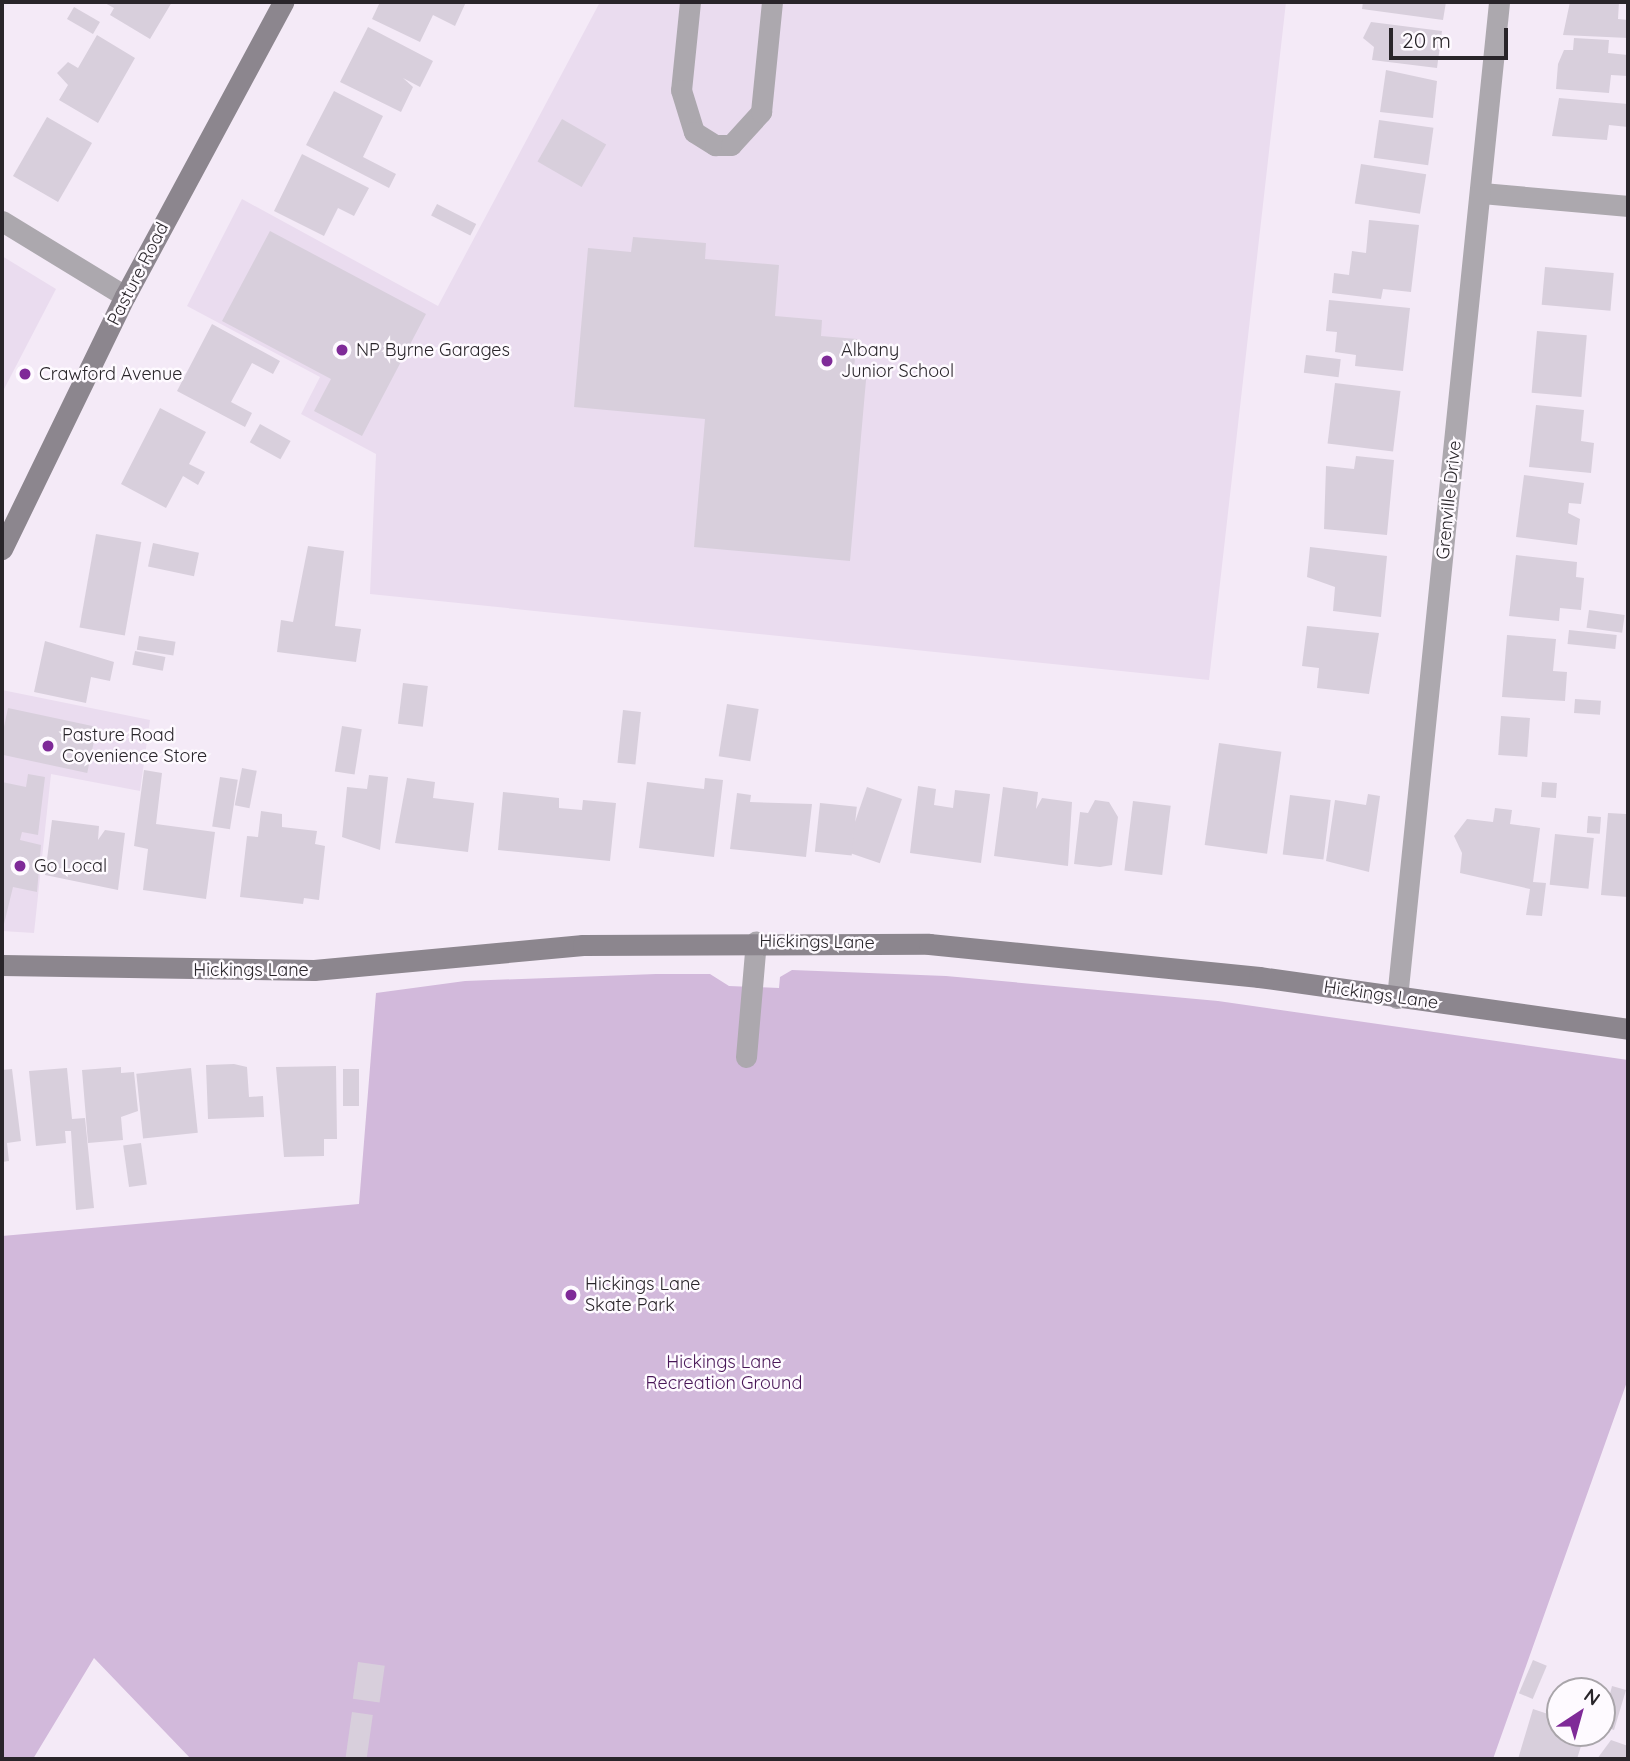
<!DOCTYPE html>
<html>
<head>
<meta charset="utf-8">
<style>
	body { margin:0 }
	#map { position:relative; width:1630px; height:1761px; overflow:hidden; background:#f4eaf7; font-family:Quicksand,sans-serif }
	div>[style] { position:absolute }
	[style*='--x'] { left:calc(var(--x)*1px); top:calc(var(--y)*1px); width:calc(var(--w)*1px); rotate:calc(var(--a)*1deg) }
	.built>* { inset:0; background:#eadcef }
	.green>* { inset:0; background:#d2b9db }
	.building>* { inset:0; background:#d8cfdc; transform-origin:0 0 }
	.service>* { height:21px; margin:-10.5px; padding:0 10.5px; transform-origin:10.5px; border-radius:10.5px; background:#aca8ae }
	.minor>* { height:21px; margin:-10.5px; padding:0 10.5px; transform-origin:10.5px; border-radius:10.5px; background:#aca8ae }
	.secondary>* { height:21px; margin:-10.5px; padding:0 10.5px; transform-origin:10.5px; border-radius:10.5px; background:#8c868e }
	.dots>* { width:19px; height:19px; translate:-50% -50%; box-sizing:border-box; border:4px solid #fefaff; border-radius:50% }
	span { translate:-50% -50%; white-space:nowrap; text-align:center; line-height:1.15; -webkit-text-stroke:5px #fefaff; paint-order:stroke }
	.street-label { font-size:18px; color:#29252a }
	.poi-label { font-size:18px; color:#29252a }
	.left { translate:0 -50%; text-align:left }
	.park-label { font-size:18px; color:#481657 }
	.frame { position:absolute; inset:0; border:4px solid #29252a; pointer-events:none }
	.north { position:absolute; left:1546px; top:1677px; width:70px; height:70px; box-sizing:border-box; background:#fefaff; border:2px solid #a9a5aa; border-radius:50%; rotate:36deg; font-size:19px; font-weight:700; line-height:28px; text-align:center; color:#29252a }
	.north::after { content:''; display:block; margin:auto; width:24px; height:32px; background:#7f2a98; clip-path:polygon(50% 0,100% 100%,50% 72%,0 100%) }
	.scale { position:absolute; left:1389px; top:28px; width:119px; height:32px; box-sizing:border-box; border:4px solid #29252a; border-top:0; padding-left:9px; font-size:21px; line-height:24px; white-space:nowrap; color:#29252a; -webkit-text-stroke:5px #fefaff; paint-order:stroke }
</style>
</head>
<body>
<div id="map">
	<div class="built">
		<div style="clip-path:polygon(600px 2px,1286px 2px,1209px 680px,370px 594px,376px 454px,301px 414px,320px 377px,187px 306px,242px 199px,438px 306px)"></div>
		<div style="clip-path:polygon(2px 256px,56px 289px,2px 393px)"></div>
		<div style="clip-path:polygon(2px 690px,150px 720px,140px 791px,51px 774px,34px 933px,2px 931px)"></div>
	</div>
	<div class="green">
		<div style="clip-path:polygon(792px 970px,946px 976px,1218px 1001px,1628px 1060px,1628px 1379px,1493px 1759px,191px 1759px,94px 1658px,33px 1759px,2px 1759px,2px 1236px,359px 1204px,376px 993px,465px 981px,656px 974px,710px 974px,729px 986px,779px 988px,780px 977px)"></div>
	</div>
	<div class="building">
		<div style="clip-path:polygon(103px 2px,172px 2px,150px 39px,110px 15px,114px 8px)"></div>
		<div style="clip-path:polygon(380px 2px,466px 2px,455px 26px,433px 15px,420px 42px,372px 19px)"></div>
		<div style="clip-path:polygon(1363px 2px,1446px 2px,1443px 20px,1362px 9px)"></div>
		<div style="clip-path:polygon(1570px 2px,1619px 2px,1618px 19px,1628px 20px,1628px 38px,1563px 35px)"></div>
		<div style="left:74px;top:7px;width:30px;height:14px;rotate:30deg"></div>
		<div style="clip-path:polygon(1371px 22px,1442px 31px,1437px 68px,1372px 60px,1374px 47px,1363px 38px)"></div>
		<div style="clip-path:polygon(368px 27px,433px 61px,420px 87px,403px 78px,413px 87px,401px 112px,340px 82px)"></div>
		<div style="clip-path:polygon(97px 35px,135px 58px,98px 123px,59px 100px,68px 85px,57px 73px,68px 62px,78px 68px)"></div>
		<div style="clip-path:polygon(1574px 38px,1609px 40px,1608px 53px,1628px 55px,1628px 76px,1611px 75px,1609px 93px,1556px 89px,1558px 64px,1564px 50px,1573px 50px)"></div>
		<div style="clip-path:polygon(1386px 70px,1437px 81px,1433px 118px,1380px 112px)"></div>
		<div style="clip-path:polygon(334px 91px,383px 116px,363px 157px,396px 174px,389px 188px,306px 145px)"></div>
		<div style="clip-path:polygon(1559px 98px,1628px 104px,1628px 127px,1609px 125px,1607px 140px,1552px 136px)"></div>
		<div style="left:47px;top:117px;width:52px;height:68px;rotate:30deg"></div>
		<div style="left:562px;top:119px;width:51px;height:49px;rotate:30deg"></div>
		<div style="left:1379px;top:120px;width:55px;height:38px;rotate:8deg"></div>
		<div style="clip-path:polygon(302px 154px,369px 188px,354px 216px,338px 208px,324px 236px,274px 211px)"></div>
		<div style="left:1361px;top:164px;width:66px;height:40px;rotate:9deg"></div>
		<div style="left:437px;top:204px;width:44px;height:13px;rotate:27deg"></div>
		<div style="clip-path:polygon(1369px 220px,1419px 225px,1411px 292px,1383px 289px,1381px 299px,1332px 293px,1334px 273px,1349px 275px,1352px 251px,1366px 253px)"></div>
		<div style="clip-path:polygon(270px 231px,426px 314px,362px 436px,314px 411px,331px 379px,222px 321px)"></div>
		<div style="clip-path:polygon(633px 237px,706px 243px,705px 259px,779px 265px,775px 316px,822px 320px,821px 336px,857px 339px,854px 368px,867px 369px,850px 561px,694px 547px,705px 419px,574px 407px,588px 248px,631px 252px)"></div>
		<div style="left:1545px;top:267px;width:69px;height:38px;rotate:5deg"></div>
		<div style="clip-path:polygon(1329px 300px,1410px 308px,1403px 371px,1355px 366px,1356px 355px,1335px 352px,1337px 332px,1326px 331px)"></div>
		<div style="clip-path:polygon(212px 324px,280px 361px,273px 374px,252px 363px,231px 402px,252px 413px,245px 427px,177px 391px)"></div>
		<div style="left:1537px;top:331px;width:50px;height:62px;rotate:5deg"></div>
		<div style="left:1306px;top:355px;width:35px;height:18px;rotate:7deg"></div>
		<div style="left:1335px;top:383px;width:66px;height:61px;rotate:7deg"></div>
		<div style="clip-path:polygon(1536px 405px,1584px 410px,1581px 441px,1594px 443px,1591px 473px,1529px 467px)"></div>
		<div style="clip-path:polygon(160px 408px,206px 432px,189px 464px,205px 472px,198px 485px,183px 476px,166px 508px,121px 484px)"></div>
		<div style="left:260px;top:424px;width:35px;height:21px;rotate:29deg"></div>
		<div style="clip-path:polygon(1356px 456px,1394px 460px,1387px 535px,1324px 529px,1326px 466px,1354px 469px)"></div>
		<div style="clip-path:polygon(1524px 475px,1584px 483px,1581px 504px,1569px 503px,1568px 513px,1580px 519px,1577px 545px,1516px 537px)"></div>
		<div style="left:96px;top:534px;width:46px;height:95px;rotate:10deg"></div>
		<div style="left:153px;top:543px;width:47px;height:24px;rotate:12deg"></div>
		<div style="clip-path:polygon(308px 546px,344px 551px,335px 626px,361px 629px,356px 662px,277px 652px,281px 620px,293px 622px)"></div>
		<div style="clip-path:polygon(1310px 547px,1387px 556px,1381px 617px,1333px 611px,1335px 587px,1307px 577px)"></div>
		<div style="clip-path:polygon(1516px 555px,1577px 562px,1576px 577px,1584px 578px,1581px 610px,1560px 608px,1559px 621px,1509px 616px)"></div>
		<div style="left:1589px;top:610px;width:36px;height:18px;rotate:8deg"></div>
		<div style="clip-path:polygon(1307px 626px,1379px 633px,1369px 694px,1317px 688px,1319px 668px,1302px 666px)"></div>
		<div style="left:1569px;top:630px;width:48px;height:14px;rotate:6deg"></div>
		<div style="clip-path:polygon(1507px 635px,1556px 639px,1553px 671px,1567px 672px,1565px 701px,1502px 697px)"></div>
		<div style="left:139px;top:636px;width:37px;height:14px;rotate:9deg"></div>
		<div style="clip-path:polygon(45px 641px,114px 662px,110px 681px,91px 677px,86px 703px,34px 692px)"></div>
		<div style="left:135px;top:651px;width:31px;height:14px;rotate:11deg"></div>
		<div style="left:403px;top:683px;width:25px;height:41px;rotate:7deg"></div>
		<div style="left:1575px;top:699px;width:26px;height:14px;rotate:4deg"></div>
		<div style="left:727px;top:704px;width:32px;height:53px;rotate:9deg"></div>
		<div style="left:8px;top:708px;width:91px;height:47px;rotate:12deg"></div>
		<div style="left:623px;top:710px;width:18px;height:53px;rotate:6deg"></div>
		<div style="left:1501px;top:716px;width:29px;height:39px;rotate:4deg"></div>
		<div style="left:342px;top:726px;width:20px;height:46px;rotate:9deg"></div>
		<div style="left:1219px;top:743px;width:63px;height:103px;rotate:8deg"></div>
		<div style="left:242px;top:768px;width:15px;height:38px;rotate:11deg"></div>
		<div style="clip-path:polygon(144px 770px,162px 773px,156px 824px,215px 832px,206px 899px,143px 890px,148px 849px,134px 846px)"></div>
		<div style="clip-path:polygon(28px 774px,45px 777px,38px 835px,22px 832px,20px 840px,41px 845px,37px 892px,13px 887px,4px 924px,2px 782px,26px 787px)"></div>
		<div style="clip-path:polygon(369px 775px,388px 777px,380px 850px,342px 837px,347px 787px,367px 789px)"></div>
		<div style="left:220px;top:777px;width:18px;height:50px;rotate:9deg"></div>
		<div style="clip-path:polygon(407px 778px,435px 782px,433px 798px,474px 803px,468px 852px,395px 843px)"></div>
		<div style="clip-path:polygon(705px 778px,723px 780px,714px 857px,639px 848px,647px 782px,704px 789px)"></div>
		<div style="left:1542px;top:782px;width:15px;height:15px;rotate:4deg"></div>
		<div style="clip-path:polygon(918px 786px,936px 789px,934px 805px,953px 808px,955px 790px,990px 794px,981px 863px,910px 853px)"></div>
		<div style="left:867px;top:787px;width:37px;height:68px;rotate:19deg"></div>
		<div style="clip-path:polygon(1003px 787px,1038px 792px,1036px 809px,1042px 798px,1072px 802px,1068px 866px,994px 856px)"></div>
		<div style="clip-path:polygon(503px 792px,559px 798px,559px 808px,582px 810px,583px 800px,616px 803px,610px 861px,498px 850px)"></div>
		<div style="clip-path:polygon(737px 793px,751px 795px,750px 802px,812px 804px,806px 857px,730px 849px)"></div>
		<div style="clip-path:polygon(1368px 794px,1380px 796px,1369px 872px,1326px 861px,1335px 800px,1366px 805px)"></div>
		<div style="left:1290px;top:795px;width:41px;height:60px;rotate:7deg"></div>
		<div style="clip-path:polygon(1095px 800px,1109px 802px,1118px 817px,1112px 865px,1100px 867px,1074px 864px,1080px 812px,1088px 813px)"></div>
		<div style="left:1133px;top:801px;width:38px;height:70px;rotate:7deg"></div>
		<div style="left:820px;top:803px;width:37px;height:49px;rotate:6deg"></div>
		<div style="clip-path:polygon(1495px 808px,1512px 810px,1510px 824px,1540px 828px,1533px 882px,1546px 883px,1542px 916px,1526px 915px,1530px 889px,1460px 873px,1462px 853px,1454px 836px,1467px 819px,1493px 822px)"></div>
		<div style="clip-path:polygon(261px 811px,282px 814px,282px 827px,317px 831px,315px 844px,325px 846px,319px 900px,304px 898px,303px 904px,240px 897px,247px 836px,258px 837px)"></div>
		<div style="clip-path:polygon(1608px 813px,1626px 814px,1628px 897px,1601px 895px)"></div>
		<div style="left:1588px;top:816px;width:13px;height:17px;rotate:4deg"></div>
		<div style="clip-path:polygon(52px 820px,99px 826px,98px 840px,105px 830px,125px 833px,118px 890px,45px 875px)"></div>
		<div style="left:1555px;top:834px;width:39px;height:51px;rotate:6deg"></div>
		<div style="clip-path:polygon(234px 1064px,247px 1067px,249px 1097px,263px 1096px,264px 1117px,208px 1119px,206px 1065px)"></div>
		<div style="clip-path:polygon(336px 1066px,337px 1139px,324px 1139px,324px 1156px,284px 1157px,276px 1067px)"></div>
		<div style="clip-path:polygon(121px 1067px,121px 1073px,134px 1072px,138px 1111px,121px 1117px,123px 1140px,88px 1143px,82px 1070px)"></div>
		<div style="clip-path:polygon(67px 1068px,72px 1119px,85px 1118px,94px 1208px,76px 1210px,71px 1131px,65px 1131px,66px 1143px,36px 1146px,29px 1071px)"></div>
		<div style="left:191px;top:1068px;width:65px;height:55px;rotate:84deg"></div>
		<div style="clip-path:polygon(12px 1069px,21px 1141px,7px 1143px,9px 1161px,2px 1162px,2px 1070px)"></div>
		<div style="left:343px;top:1069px;width:16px;height:37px"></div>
		<div style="left:141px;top:1143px;width:42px;height:18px;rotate:82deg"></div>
		<div style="left:1533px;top:1660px;width:15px;height:36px;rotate:23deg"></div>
		<div style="left:358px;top:1662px;width:27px;height:37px;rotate:8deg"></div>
		<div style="clip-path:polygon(1612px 1686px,1626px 1690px,1614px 1730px,1602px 1726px)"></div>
		<div style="clip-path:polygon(1533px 1709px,1560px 1718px,1560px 1733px,1585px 1733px,1577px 1759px,1518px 1759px)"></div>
		<div style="left:352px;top:1712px;width:21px;height:48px;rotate:8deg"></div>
		<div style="clip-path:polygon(1611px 1740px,1628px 1746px,1626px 1759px,1597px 1759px)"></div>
	</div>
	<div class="service">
		<div style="--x:690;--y:2;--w:88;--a:95.8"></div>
		<div style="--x:681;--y:90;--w:44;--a:72.8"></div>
		<div style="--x:694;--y:132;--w:25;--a:32"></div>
		<div style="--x:715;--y:145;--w:16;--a:0"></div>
		<div style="--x:731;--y:145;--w:45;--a:-47.7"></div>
		<div style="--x:761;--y:112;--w:111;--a:-84.3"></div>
		<div style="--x:746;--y:1057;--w:116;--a:-85.1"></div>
	</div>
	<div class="minor">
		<div style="--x:1482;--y:193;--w:147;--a:5.1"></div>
		<div style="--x:2;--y:221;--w:144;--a:31.4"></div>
		<div style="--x:1397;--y:998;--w:1001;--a:-84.15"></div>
	</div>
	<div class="secondary">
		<div style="--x:2;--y:549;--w:281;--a:-64.1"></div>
		<div style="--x:125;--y:296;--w:334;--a:-61.7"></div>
		<div style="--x:2;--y:965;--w:312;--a:0.9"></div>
		<div style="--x:314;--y:970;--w:270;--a:-5.3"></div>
		<div style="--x:583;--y:945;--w:346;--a:-0.2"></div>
		<div style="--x:929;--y:944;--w:332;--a:5.7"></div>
		<div style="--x:1259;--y:977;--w:373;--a:8"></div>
	</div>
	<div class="dots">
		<div style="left:342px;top:350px;background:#7f2a98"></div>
		<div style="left:827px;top:361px;background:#7f2a98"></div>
		<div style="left:25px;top:374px;background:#7f2a98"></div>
		<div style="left:48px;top:746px;background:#7f2a98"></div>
		<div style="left:20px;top:866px;background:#7f2a98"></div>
		<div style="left:571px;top:1295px;background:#7f2a98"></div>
	</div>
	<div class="street-label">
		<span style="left:138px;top:274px;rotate:-63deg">Pasture Road</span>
		<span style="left:1449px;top:500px;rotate:-84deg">Grenville Drive</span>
		<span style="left:817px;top:942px;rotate:1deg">Hickings Lane</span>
		<span style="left:251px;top:970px">Hickings Lane</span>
		<span style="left:1381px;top:995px;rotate:8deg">Hickings Lane</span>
	</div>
	<div class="poi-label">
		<span class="left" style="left:356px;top:350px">NP Byrne Garages</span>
		<span class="left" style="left:841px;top:361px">Albany<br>Junior School</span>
		<span class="left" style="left:39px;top:374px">Crawford Avenue</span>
		<span class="left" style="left:62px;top:746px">Pasture Road<br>Covenience Store</span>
		<span class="left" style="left:34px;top:866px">Go Local</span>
		<span class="left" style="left:585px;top:1295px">Hickings Lane<br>Skate Park</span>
	</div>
	<div class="park-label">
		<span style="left:724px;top:1373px">Hickings Lane<br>Recreation Ground</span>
	</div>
	<div class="frame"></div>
	<div class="north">N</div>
	<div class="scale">20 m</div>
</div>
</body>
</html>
